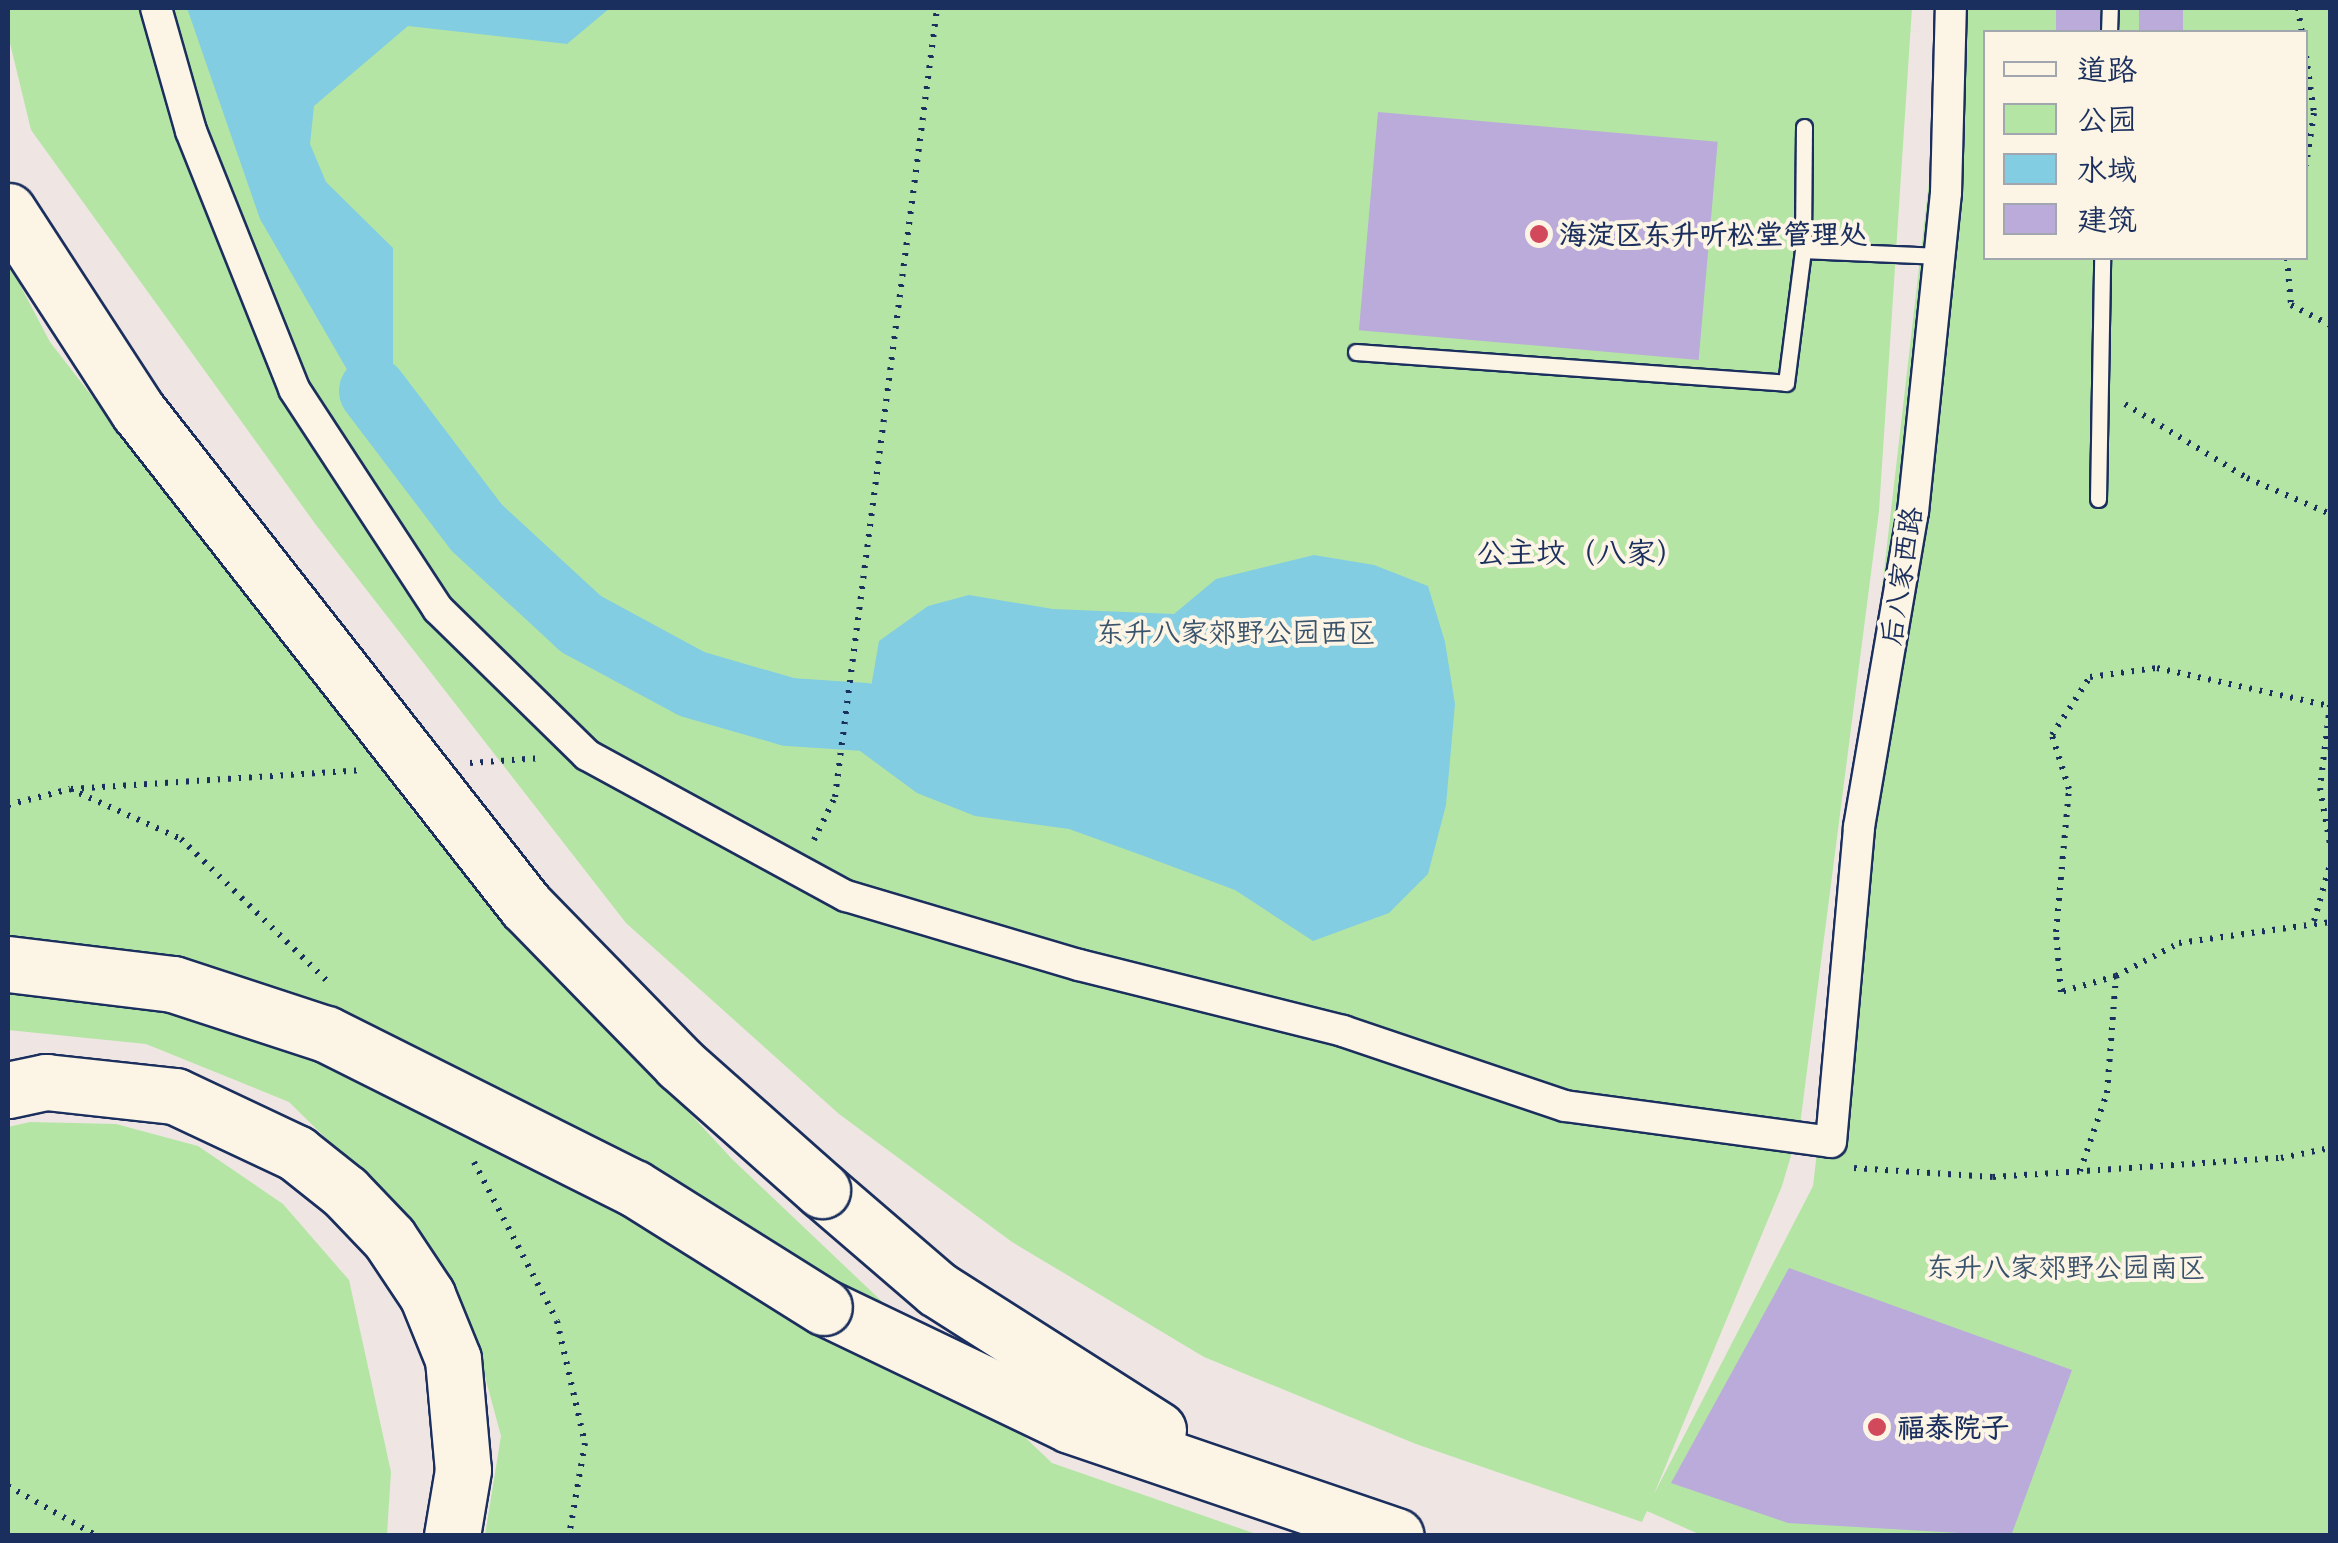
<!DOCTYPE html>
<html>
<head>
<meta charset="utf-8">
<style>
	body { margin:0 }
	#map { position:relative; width:2338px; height:1543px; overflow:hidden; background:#efe6e3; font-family:Delius,"LXGW WenKai TC",sans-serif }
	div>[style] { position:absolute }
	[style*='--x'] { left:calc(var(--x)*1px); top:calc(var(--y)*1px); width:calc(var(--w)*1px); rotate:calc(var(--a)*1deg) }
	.green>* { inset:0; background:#b4e5a5 }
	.water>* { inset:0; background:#82cde2 }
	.river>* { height:68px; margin:-34px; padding:0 34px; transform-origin:34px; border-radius:34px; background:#82cde2 }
	.building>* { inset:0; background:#baabdb; transform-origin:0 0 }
	.path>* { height:6px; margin-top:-3px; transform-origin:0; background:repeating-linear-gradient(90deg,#1b2f5e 0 2.5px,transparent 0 10.5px) }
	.roads { filter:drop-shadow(2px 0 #1b2f5e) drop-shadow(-2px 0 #1b2f5e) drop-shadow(0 2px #1b2f5e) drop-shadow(0 -2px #1b2f5e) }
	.lane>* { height:15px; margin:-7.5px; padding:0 7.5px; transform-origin:7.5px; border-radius:7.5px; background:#fcf5e5 }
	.street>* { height:30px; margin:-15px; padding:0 15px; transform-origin:15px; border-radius:15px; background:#fcf5e5 }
	.highway>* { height:55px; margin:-27.5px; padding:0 27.5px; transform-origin:27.5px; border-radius:27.5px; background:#fcf5e5 }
	.bridges { filter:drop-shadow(2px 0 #1b2f5e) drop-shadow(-2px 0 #1b2f5e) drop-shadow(0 2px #1b2f5e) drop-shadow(0 -2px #1b2f5e) }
	.highway-bridge>* { height:55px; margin:-27.5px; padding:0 27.5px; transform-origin:27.5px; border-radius:27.5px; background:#fcf5e5 }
	.dots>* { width:28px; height:28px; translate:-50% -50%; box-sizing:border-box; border:5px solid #fcf5e5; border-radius:50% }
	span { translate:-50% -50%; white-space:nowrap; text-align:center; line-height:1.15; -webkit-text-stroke:8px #fcf5e5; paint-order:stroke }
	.poi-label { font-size:28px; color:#1b2f5e; font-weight:700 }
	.left { translate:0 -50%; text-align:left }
	.street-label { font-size:28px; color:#1b2f5e }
	.park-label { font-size:28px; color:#3a536c }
	.neighbourhood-label { font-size:30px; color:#1b2f5e }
	.frame { position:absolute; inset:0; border:10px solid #1b2f5e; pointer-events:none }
	.legend { position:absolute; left:1983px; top:30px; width:325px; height:230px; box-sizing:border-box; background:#fcf5e5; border:2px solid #a2a6af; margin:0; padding:12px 18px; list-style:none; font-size:30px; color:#1b2f5e }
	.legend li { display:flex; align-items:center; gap:20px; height:50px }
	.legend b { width:50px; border:2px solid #a2a6af }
</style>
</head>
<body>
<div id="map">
	<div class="green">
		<div style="clip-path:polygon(evenodd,8px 8px,1912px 8px,1879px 511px,1800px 1125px,1782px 1186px,1654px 1494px,1813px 1186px,1949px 8px,2330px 8px,2330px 1534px,1701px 1535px,1647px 1511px,1642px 1522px,1416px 1444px,1204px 1357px,1012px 1242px,839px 1114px,626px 923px,316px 525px,31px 130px,8px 35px,8px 8px,1986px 32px,2306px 32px,2306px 258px,1986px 258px,1986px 32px)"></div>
		<div style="clip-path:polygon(8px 262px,50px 342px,425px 827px,732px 1159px,1052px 1463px,1259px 1535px,485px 1535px,501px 1436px,472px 1328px,417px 1228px,289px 1102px,146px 1044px,8px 1030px)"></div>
		<div style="clip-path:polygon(30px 1122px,116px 1124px,198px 1146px,283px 1204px,349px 1280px,391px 1472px,387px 1535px,8px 1535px,8px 1127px)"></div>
	</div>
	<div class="water">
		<div style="clip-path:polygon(187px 8px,610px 8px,567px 44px,408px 26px,314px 106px,310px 144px,326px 182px,393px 248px,393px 380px,373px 391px,349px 373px,260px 219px)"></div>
		<div style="clip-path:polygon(1314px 555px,1374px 565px,1428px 586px,1445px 642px,1455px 704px,1446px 805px,1428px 874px,1389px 913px,1313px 941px,1235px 890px,1144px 856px,1069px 829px,975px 816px,917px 793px,860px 751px,879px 641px,928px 606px,969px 595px,1053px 609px,1174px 614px,1216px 579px)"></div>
	</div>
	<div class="river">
		<div style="--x:373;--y:391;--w:172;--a:52.8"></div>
		<div style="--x:477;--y:528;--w:142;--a:42.7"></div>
		<div style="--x:581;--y:624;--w:126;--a:28.4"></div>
		<div style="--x:692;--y:684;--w:101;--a:16.1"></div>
		<div style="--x:789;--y:712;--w:76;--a:3.8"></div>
	</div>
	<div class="building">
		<div style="left:2056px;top:8px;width:44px;height:24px"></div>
		<div style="left:2139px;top:8px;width:44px;height:24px"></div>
		<div style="left:1378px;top:112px;width:341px;height:219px;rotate:5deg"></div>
		<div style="clip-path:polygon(1789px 1268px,2072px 1370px,2011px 1536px,1788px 1523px,1671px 1483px)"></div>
	</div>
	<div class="path">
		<div style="--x:2298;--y:8;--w:24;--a:81"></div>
		<div style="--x:2306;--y:56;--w:58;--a:82"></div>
		<div style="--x:2314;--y:113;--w:53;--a:98.7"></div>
		<div style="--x:2287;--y:258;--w:47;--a:85.1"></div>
		<div style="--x:2291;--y:305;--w:44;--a:27.1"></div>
		<div style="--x:2125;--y:404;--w:143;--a:31.2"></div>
		<div style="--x:2247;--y:478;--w:90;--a:23.4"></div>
		<div style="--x:2330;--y:705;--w:84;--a:96.9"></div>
		<div style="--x:2320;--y:788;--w:57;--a:79.9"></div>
		<div style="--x:470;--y:763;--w:72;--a:-4"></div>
		<div style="--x:71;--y:789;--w:293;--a:-3.7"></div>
		<div style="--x:8;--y:805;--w:64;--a:-14.5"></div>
		<div style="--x:70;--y:789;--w:122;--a:24.2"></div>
		<div style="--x:181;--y:839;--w:209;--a:44.2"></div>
		<div style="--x:814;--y:840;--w:48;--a:-64"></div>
		<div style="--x:835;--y:797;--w:796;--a:-82.63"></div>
		<div style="--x:2314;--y:921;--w:58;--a:-74.1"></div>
		<div style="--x:2116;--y:976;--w:57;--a:163.8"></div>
		<div style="--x:2061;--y:992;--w:60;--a:-94.8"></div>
		<div style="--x:2056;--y:932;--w:144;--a:-84.8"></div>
		<div style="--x:2069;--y:789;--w:57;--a:-107.5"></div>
		<div style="--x:2052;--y:735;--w:69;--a:-56.8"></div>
		<div style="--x:2090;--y:677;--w:68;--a:-7.7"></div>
		<div style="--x:2157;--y:668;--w:177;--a:12.4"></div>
		<div style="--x:474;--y:1162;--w:179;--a:62.4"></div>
		<div style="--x:557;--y:1321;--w:125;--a:77.1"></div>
		<div style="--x:585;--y:1443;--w:94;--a:99.8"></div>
		<div style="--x:1854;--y:1168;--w:139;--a:3.7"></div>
		<div style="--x:1993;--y:1177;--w:289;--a:-3.8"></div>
		<div style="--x:2281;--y:1158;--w:50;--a:-11.5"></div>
		<div style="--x:2080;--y:1171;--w:83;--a:-70.9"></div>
		<div style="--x:2107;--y:1093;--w:117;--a:-85.6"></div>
		<div style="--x:2116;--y:976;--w:71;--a:-27.6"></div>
		<div style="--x:2179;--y:943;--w:152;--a:-7.9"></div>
		<div style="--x:8;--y:1486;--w:102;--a:29.3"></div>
	</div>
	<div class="roads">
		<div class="lane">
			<div style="--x:2109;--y:32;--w:24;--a:-88"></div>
			<div style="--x:1804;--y:127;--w:123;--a:90.5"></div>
			<div style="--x:1803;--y:250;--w:136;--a:2.5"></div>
			<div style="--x:1356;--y:352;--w:431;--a:4.1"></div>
			<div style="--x:1786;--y:383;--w:134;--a:-82.7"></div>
			<div style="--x:2098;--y:499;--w:241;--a:-89"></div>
		</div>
		<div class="street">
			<div style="--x:156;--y:8;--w:128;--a:74.1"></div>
			<div style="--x:191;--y:131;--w:278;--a:68.2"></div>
			<div style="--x:294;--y:389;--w:263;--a:56.8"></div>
			<div style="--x:438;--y:609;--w:209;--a:44.4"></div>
			<div style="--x:587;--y:755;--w:295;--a:28.6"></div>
			<div style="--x:846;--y:896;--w:243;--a:16.5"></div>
			<div style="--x:1079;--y:965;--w:272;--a:14"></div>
			<div style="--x:1343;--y:1031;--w:234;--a:18.7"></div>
			<div style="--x:1565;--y:1106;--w:268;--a:7.7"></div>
			<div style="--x:1831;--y:1142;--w:316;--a:-84.9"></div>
			<div style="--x:1859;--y:827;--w:320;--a:-80.3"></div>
			<div style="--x:1913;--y:512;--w:321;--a:-84.1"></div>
			<div style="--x:1946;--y:193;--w:185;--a:-88.5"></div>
		</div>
		<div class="highway">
			<div style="--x:8;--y:1090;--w:39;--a:-12"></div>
			<div style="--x:46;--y:1082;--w:130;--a:6.2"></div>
			<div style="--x:175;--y:1096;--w:134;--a:25.2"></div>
			<div style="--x:296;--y:1153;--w:63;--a:38.5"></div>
			<div style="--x:345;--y:1192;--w:64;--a:46.3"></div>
			<div style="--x:389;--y:1238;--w:69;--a:56.3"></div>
			<div style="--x:427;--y:1295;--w:69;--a:67.9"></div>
			<div style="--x:453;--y:1359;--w:111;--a:84.9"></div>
			<div style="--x:463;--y:1470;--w:67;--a:99.5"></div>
			<div style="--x:822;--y:1190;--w:152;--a:40.7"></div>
			<div style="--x:937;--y:1289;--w:262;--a:32.5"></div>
			<div style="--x:824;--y:1307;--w:273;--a:25.6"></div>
			<div style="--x:1070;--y:1425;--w:344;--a:18.8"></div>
		</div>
	</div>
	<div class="bridges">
		<div class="highway-bridge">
			<div style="--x:8;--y:211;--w:239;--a:57"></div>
			<div style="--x:138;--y:411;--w:629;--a:51.91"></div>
			<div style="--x:526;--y:906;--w:221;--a:45.7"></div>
			<div style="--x:680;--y:1064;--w:190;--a:41.6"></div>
			<div style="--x:8;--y:964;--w:166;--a:6.9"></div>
			<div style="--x:173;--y:984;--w:161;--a:18.1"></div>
			<div style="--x:326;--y:1034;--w:344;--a:26.6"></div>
			<div style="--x:634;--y:1188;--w:224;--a:32.1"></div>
		</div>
	</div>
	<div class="dots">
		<div style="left:1539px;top:234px;background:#d1495b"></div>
		<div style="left:1877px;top:1427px;background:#d1495b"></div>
	</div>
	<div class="poi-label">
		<span class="left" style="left:1559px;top:234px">海淀区东升听松堂管理处</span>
		<span class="left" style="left:1897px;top:1427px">福泰院子</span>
	</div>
	<div class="street-label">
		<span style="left:1901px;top:576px;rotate:-81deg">后八家西路</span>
	</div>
	<div class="park-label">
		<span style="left:1236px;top:632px">东升八家郊野公园西区</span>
		<span style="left:2066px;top:1267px">东升八家郊野公园南区</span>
	</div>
	<div class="neighbourhood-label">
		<span style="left:1581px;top:552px">公主坟（八家）</span>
	</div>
	<div class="frame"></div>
	<ul class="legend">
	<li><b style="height:12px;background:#fcf5e5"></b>道路</li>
	<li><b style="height:28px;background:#b4e5a5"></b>公园</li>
	<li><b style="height:28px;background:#82cde2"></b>水域</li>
	<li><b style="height:28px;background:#baabdb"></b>建筑</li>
	</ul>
</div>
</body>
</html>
